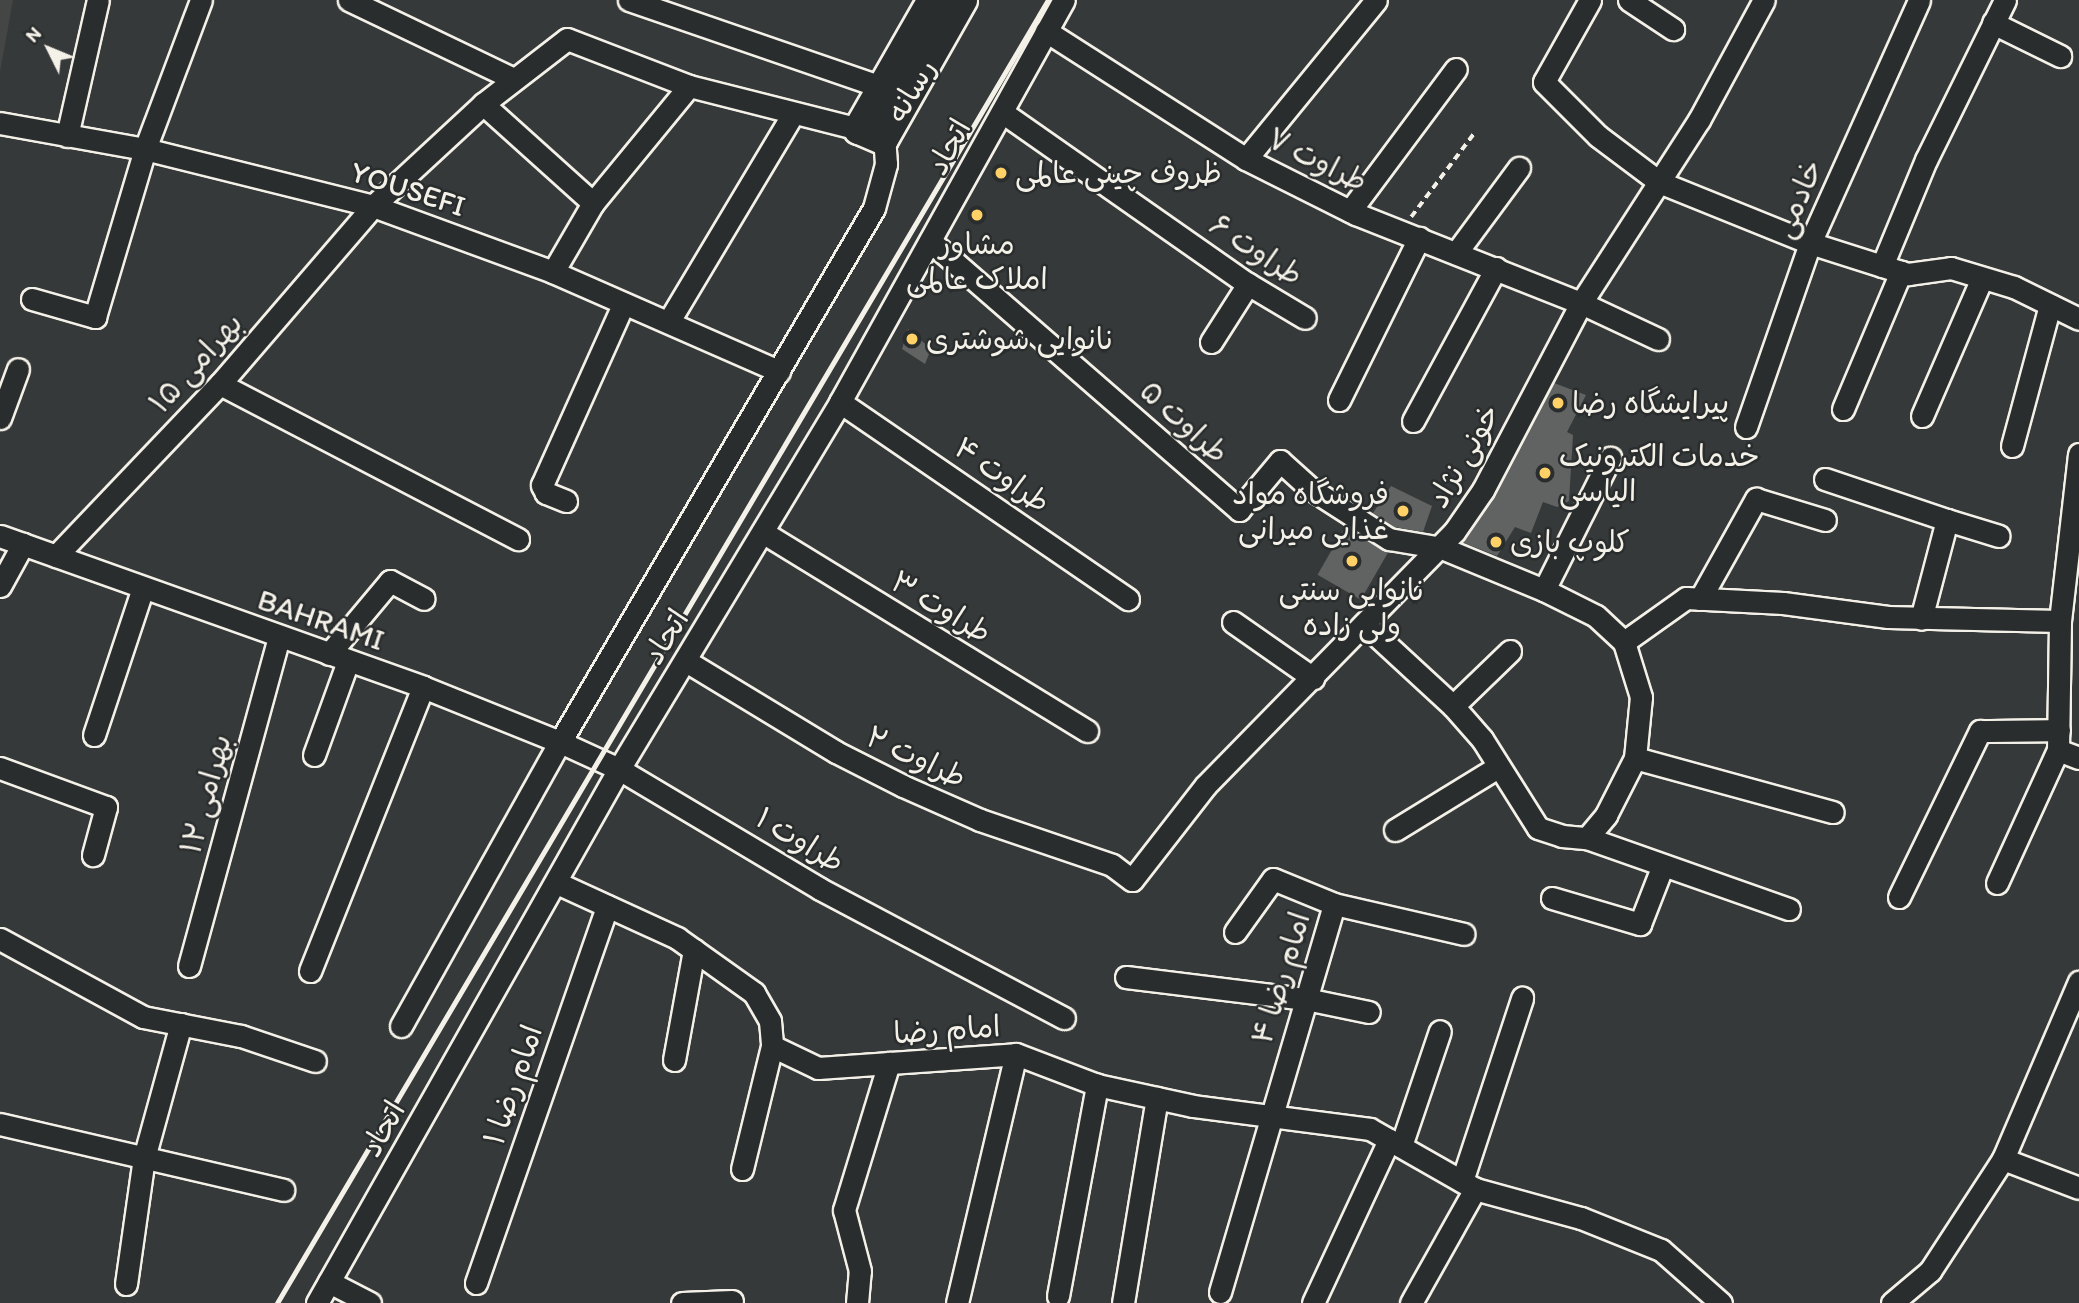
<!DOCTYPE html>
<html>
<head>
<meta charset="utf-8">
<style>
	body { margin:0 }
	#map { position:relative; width:2079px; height:1303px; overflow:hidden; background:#363939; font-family:Itim,"Playpen Sans Arabic",sans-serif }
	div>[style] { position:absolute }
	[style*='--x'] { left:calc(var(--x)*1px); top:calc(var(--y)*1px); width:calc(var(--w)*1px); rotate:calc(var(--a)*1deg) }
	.built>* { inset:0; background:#434645 }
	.building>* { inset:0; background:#616362; transform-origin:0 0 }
	.path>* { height:3.5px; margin-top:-1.75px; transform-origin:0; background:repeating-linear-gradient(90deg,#f4f1e8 0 7px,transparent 0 12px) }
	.roads { filter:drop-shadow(2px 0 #f4f1e8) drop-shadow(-2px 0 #f4f1e8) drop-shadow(0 2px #f4f1e8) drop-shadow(0 -2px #f4f1e8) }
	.street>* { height:21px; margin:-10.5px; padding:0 10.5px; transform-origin:10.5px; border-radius:10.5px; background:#2a2d2e }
	.secondary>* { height:30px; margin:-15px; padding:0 15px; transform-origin:15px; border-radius:15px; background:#2a2d2e }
	.rail>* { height:5px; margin:-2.5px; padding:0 2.5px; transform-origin:2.5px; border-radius:2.5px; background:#f4f1e8 }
	.dots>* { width:19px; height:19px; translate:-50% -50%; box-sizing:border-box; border:4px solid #2a2d2e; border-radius:50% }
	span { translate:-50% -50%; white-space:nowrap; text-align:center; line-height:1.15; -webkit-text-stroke:5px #2a2d2e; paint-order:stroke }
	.street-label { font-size:30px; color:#f4f1e8 }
	.poi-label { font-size:30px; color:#f4f1e8 }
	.left { translate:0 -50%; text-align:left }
	.right { translate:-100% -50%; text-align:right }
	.north { position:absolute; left:14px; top:14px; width:70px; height:70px; -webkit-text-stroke:5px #2a2d2e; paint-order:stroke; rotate:313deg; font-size:19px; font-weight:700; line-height:28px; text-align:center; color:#f4f1e8 }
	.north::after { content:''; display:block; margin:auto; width:24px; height:32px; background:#f4f1e8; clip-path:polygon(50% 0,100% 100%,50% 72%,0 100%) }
</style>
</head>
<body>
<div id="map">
	<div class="built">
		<div style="clip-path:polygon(0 0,13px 0,0 72px)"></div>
	</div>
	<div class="building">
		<div style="clip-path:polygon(908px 329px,931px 349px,925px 364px,902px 349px)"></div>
		<div style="clip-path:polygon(1554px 383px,1586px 395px,1567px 432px,1573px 435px,1569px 501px,1557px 507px,1543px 502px,1531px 533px,1515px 527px,1497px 556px,1462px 542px,1495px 496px)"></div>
		<div style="clip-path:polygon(1391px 486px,1432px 506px,1423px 532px,1394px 527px,1373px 513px)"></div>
		<div style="left:1345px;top:527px;width:50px;height:55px;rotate:30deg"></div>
	</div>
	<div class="path">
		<div style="--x:1411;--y:217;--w:106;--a:-53"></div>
	</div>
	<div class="roads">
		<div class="street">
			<div style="--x:349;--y:0;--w:183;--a:25.6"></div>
			<div style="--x:629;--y:0;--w:267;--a:19"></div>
			<div style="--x:1590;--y:0;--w:94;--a:119.3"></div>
			<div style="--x:1544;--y:82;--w:76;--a:45"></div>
			<div style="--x:1598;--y:136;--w:76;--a:37"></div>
			<div style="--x:1659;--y:182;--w:163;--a:22"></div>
			<div style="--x:1810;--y:243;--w:103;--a:17.6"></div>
			<div style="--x:1908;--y:274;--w:43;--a:-7.9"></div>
			<div style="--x:1951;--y:268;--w:66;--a:16.8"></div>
			<div style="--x:2014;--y:287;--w:72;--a:26.2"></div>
			<div style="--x:1629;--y:0;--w:53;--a:33.4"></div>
			<div style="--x:1993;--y:23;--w:75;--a:26.2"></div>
			<div style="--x:1046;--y:31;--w:237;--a:32.6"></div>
			<div style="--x:1246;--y:159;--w:123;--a:26.6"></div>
			<div style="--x:1356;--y:214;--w:242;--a:21.6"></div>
			<div style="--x:1581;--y:303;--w:85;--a:25.1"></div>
			<div style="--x:483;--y:104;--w:148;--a:42"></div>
			<div style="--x:1002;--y:112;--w:300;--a:35"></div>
			<div style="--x:1248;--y:284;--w:66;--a:30.8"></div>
			<div style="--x:0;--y:123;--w:147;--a:10.2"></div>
			<div style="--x:145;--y:149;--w:235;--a:14"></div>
			<div style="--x:373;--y:206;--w:192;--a:20.1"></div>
			<div style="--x:553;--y:272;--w:247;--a:23.7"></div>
			<div style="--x:67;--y:136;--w:139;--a:-77.2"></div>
			<div style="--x:1246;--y:159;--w:205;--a:-50.7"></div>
			<div style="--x:1350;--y:211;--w:177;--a:-53.3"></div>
			<div style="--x:930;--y:241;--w:410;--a:41"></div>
			<div style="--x:1239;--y:510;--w:64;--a:-50.1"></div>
			<div style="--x:1280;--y:461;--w:42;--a:42.1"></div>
			<div style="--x:1311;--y:489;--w:93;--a:32.7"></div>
			<div style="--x:1389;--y:539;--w:54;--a:9.6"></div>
			<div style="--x:1442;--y:548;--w:110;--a:22.4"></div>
			<div style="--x:1544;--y:590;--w:58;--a:26.6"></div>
			<div style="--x:1596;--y:616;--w:38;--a:43"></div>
			<div style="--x:1624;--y:642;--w:76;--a:-35.4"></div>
			<div style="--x:1686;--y:598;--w:97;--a:3"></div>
			<div style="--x:1783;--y:603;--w:106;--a:7.6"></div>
			<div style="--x:1888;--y:617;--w:172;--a:1.3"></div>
			<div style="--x:1456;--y:253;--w:106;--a:-53.5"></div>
			<div style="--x:1882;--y:266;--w:115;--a:-67.5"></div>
			<div style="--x:1926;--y:160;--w:178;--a:-63.7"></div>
			<div style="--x:553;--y:272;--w:80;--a:-59.9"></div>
			<div style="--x:593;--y:203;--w:151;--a:-50.6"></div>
			<div style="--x:32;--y:299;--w:66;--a:15.9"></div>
			<div style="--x:95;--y:317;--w:175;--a:-73.4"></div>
			<div style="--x:145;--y:149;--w:159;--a:-69.4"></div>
			<div style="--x:669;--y:321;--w:241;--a:-59.1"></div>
			<div style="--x:1211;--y:342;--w:69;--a:-57.5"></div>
			<div style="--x:220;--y:384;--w:336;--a:27.5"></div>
			<div style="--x:1339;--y:400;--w:181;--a:-63.7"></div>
			<div style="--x:840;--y:402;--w:349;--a:34.4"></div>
			<div style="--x:1843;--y:409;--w:149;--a:-67.1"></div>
			<div style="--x:1922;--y:416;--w:150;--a:-66.5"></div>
			<div style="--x:0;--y:418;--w:52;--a:-69.8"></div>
			<div style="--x:1413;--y:421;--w:174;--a:-61.5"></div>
			<div style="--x:1746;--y:427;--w:195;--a:-70.8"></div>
			<div style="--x:1810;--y:243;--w:266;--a:-65.8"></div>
			<div style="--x:2012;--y:446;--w:146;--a:-74.9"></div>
			<div style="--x:1825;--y:479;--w:129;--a:18.6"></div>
			<div style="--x:1947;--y:520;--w:102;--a:104.7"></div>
			<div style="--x:566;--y:501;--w:22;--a:-158"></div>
			<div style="--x:546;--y:493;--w:9;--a:-117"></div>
			<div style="--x:542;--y:485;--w:197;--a:-65.8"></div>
			<div style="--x:1947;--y:520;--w:54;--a:17.1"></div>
			<div style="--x:764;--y:533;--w:379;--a:31.5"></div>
			<div style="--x:0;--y:536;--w:449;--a:19.6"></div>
			<div style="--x:423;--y:687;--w:148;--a:21.9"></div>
			<div style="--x:560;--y:742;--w:65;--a:24.6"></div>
			<div style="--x:619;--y:769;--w:234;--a:30.8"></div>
			<div style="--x:820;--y:889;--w:276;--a:27.9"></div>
			<div style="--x:56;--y:556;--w:238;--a:-46.4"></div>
			<div style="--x:220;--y:384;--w:235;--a:-49.3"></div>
			<div style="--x:373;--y:206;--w:150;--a:-42.8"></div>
			<div style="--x:483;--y:104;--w:106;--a:-37.7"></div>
			<div style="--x:567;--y:39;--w:131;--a:21.1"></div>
			<div style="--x:689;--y:86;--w:175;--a:14.2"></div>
			<div style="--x:0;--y:586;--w:48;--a:-61.3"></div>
			<div style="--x:1544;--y:590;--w:148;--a:-63.4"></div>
			<div style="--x:1700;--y:599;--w:115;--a:-60.8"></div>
			<div style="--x:1756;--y:499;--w:72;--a:16.9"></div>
			<div style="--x:1233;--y:622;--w:98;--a:35"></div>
			<div style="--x:1364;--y:624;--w:121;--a:42.7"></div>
			<div style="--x:1510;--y:651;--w:79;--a:136"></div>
			<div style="--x:1453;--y:706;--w:44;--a:48.7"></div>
			<div style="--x:1482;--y:739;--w:105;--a:57.8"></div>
			<div style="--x:1538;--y:828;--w:25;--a:18"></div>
			<div style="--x:1562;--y:836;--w:25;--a:5"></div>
			<div style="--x:1587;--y:838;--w:30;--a:-50"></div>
			<div style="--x:1606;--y:815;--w:64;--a:-63"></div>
			<div style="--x:1635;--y:758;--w:61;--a:-84.4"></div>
			<div style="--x:1641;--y:697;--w:58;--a:-107.2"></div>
			<div style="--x:329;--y:654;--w:95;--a:-50.1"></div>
			<div style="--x:390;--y:581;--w:38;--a:28"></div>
			<div style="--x:686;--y:661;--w:175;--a:31.2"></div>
			<div style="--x:836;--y:752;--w:75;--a:26.9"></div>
			<div style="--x:903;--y:786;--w:84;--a:23.8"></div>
			<div style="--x:980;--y:820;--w:139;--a:18.8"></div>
			<div style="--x:1112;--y:865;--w:25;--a:37"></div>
			<div style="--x:1132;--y:880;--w:120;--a:-52.1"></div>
			<div style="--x:1206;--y:785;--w:354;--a:-45.6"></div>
			<div style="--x:1454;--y:532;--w:51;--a:-55.4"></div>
			<div style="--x:1483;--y:490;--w:211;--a:-62.3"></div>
			<div style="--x:1581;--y:303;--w:218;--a:-57.2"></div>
			<div style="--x:1699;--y:120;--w:136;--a:-61.6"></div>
			<div style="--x:94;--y:735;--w:155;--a:-71.6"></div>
			<div style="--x:2058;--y:750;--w:22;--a:21"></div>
			<div style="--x:314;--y:755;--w:100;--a:-70.1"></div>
			<div style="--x:1635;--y:758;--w:205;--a:15.3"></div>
			<div style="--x:0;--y:768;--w:113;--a:20.2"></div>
			<div style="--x:106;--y:807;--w:50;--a:105.2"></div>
			<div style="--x:1395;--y:830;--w:121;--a:-31.5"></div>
			<div style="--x:1587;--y:838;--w:214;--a:19.4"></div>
			<div style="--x:557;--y:883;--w:132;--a:24.6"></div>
			<div style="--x:677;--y:938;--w:95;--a:35.5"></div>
			<div style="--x:754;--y:993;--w:32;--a:60"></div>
			<div style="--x:770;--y:1021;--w:25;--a:85"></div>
			<div style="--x:772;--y:1046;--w:51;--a:25.6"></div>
			<div style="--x:818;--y:1068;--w:198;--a:-4"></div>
			<div style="--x:1016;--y:1054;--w:87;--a:20.9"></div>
			<div style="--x:1097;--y:1085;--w:98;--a:12.3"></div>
			<div style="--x:1193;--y:1106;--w:178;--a:7.4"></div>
			<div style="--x:1370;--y:1129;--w:121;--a:29.7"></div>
			<div style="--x:1475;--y:1189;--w:110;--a:15.3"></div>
			<div style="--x:1581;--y:1218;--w:86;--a:21.8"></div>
			<div style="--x:1661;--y:1250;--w:80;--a:41.5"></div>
			<div style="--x:1997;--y:883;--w:146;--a:-65.4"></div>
			<div style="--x:2058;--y:750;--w:129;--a:-89.1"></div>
			<div style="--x:2060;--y:621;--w:168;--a:-83.5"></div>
			<div style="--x:1899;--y:897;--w:185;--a:-64"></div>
			<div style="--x:1980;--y:731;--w:79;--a:-0.7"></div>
			<div style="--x:1552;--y:898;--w:92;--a:16.5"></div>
			<div style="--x:1640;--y:924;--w:63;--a:-68.7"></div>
			<div style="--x:1235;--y:932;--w:65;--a:-54.4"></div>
			<div style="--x:1273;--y:879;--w:66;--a:22.3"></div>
			<div style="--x:0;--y:939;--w:163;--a:28.6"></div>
			<div style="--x:143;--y:1017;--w:100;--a:11"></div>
			<div style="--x:241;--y:1036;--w:78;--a:18.7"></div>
			<div style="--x:189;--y:966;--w:340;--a:-74.7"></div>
			<div style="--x:310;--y:971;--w:306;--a:-68.3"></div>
			<div style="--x:1126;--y:977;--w:181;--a:7"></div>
			<div style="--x:1306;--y:999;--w:64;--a:11.7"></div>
			<div style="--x:401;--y:1026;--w:325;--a:-60.8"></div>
			<div style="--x:560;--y:742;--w:619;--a:-59.54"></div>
			<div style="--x:874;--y:208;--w:46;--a:-74.7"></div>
			<div style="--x:886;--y:164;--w:27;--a:-94"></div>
			<div style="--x:674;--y:1060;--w:112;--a:-79.7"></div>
			<div style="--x:0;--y:1124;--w:291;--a:13.1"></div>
			<div style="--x:1401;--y:1146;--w:121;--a:-71.3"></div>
			<div style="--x:2003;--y:1159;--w:81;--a:20.9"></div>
			<div style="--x:742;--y:1169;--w:127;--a:-76.3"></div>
			<div style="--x:1462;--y:1181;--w:193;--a:-71.8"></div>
			<div style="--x:329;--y:1282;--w:46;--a:27.1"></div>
			<div style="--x:476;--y:1283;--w:399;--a:-70.8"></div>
			<div style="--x:126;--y:1284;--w:127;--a:-81.9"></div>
			<div style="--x:144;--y:1158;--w:139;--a:-74.6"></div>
			<div style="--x:1220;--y:1292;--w:404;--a:-73.6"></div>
			<div style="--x:1334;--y:904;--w:133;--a:13"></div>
			<div style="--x:1058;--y:1296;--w:215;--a:-79.5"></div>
			<div style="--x:317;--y:1303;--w:613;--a:-60.51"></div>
			<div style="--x:619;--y:769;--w:428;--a:-58.9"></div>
			<div style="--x:840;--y:402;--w:460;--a:-60.9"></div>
			<div style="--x:682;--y:1303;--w:50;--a:-2.3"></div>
			<div style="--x:857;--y:1303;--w:32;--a:-85"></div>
			<div style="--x:860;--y:1271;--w:63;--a:-104.7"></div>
			<div style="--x:844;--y:1210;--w:154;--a:-73"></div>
			<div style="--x:957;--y:1303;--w:256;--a:-76.7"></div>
			<div style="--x:1123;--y:1303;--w:208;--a:-80.6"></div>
			<div style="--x:1313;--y:1303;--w:180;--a:-65"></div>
			<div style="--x:1411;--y:1303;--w:131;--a:-60.7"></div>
			<div style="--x:1892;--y:1303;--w:50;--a:-40.1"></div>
			<div style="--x:1930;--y:1271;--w:134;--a:-56.9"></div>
			<div style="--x:2003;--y:1159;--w:193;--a:-66.8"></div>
		</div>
		<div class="secondary">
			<div style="--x:933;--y:0;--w:149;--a:119.8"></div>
			<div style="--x:859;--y:129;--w:26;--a:23"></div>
			<div style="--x:883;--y:139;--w:160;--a:-60.4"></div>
		</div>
	</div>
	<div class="rail">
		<div style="--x:277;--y:1303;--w:1514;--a:-59.39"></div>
	</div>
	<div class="dots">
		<div style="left:1001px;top:173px;background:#ffd166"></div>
		<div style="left:977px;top:215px;background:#ffd166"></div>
		<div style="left:912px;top:339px;background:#ffd166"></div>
		<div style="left:1558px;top:403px;background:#ffd166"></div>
		<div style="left:1545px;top:473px;background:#ffd166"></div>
		<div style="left:1403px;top:511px;background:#ffd166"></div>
		<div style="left:1496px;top:542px;background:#ffd166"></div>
		<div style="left:1352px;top:561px;background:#ffd166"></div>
	</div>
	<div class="street-label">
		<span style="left:911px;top:91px;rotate:-60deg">رسانه</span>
		<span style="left:949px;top:147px;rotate:-61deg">اتحاد</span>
		<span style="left:1317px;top:160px;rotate:26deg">طراوت ۷</span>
		<span style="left:408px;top:189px;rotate:18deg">YOUSEFI</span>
		<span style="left:1798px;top:199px;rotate:-67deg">خادمی</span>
		<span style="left:1256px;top:250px;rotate:33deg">طراوت ۶</span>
		<span style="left:196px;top:363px;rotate:-48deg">بهرامی ۱۵</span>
		<span style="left:1184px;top:422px;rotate:42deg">طراوت ۵</span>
		<span style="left:1464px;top:456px;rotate:-60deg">خونی نژاد</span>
		<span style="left:1002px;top:475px;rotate:35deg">طراوت ۴</span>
		<span style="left:941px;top:607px;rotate:31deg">طراوت ۳</span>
		<span style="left:321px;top:620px;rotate:19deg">BAHRAMI</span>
		<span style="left:666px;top:637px;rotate:-58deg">اتحاد</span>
		<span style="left:916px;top:757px;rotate:25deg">طراوت ۲</span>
		<span style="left:206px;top:794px;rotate:-75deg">بهرامی ۱۲</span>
		<span style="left:800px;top:840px;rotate:31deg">طراوت ۱</span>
		<span style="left:1281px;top:978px;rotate:-73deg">امام رضا ۴</span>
		<span style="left:947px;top:1030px;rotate:-4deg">امام رضا</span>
		<span style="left:513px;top:1085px;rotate:-71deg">امام رضا ۱</span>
		<span style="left:383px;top:1129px;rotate:-60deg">اتحاد</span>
	</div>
	<div class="poi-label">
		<span class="left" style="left:1015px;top:173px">ظروف چینی عالمی</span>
		<span style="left:977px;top:261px">مشاور<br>املاک عالمی</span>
		<span class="left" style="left:926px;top:339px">نانوایی شوشتری</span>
		<span class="left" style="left:1572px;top:403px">پیرایشگاه رضا</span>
		<span class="left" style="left:1559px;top:473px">خدمات الکترونیک<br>الیاسی</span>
		<span class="right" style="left:1389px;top:511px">فروشگاه مواد<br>غذایی میرانی</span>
		<span class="left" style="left:1510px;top:542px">کلوپ بازی</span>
		<span style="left:1352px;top:607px">نانوایی سنتی<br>ولی زاده</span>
	</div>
	<div class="north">N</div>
</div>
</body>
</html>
